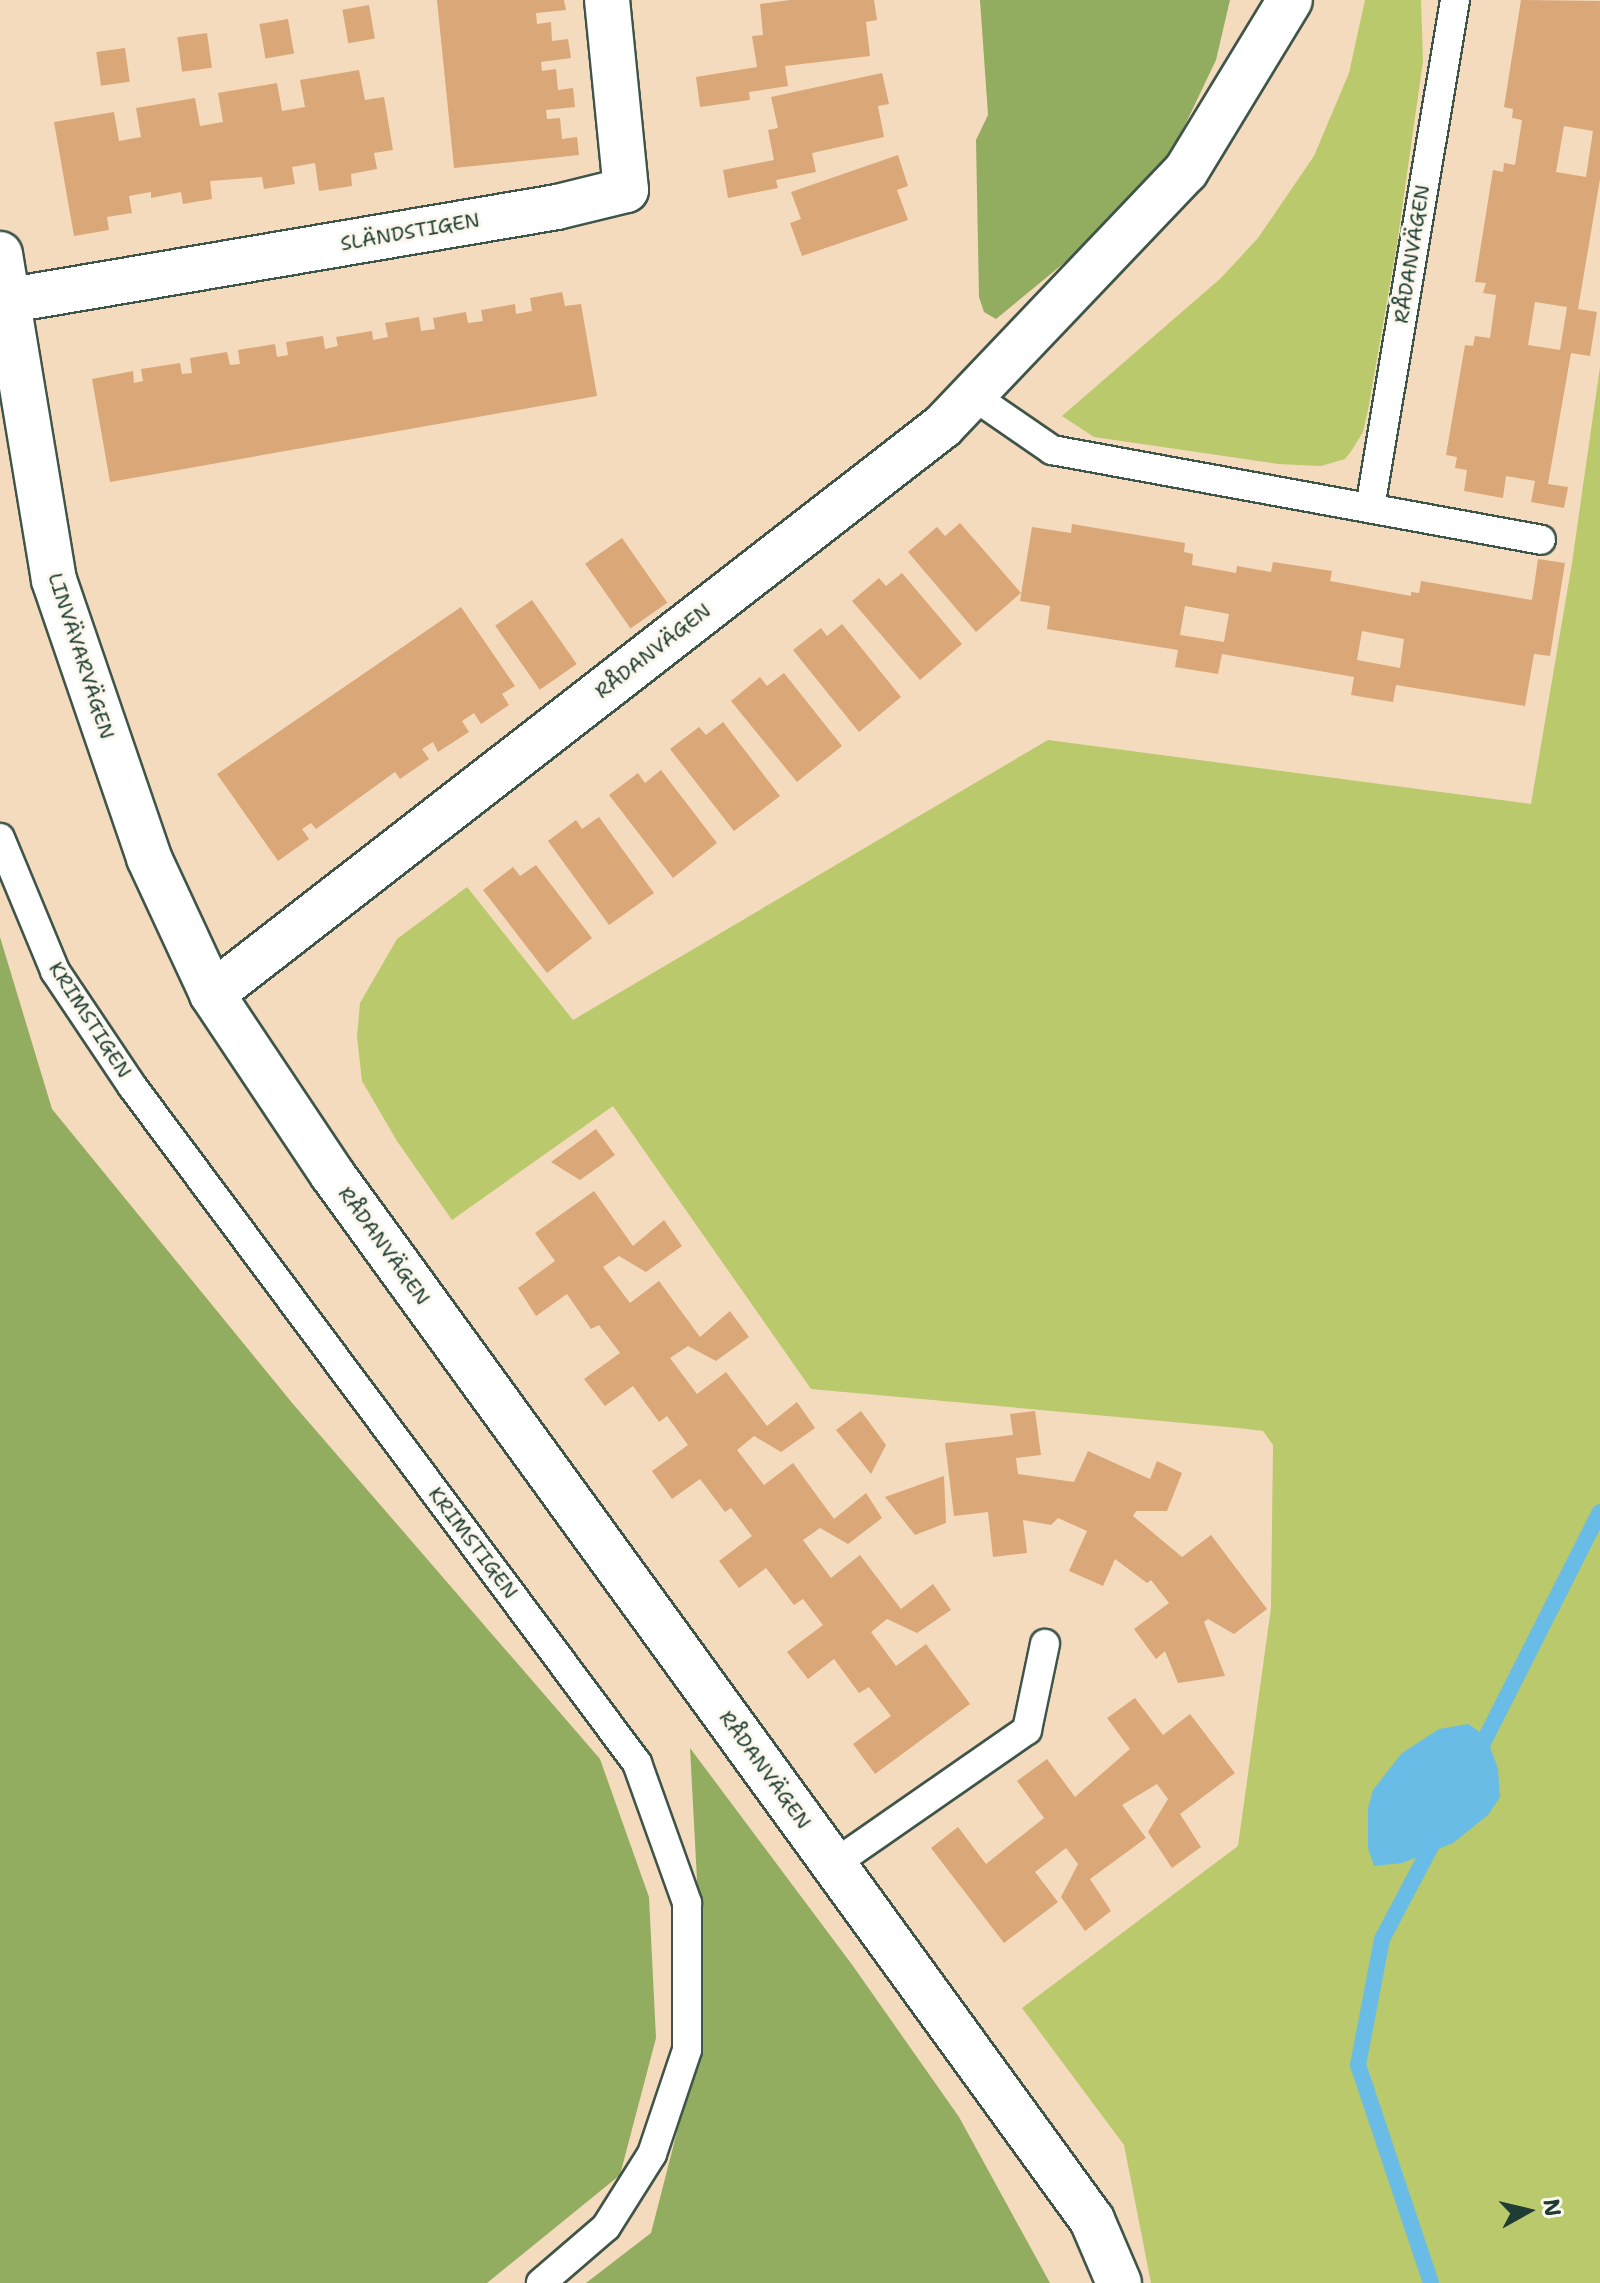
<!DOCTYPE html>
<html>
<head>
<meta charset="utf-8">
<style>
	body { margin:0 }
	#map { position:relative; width:1600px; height:2283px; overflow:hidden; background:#f4dbbd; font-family:"Shantell Sans",sans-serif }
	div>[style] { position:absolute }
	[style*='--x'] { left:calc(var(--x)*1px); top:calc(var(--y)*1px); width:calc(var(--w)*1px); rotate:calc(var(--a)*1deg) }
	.green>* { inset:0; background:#b9c96b }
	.forest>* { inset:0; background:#92ad5f }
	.water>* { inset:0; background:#69bce5 }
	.stream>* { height:16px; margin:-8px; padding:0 8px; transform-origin:8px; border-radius:8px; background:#69bce5 }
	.building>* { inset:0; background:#daa778; transform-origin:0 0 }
	.roads { filter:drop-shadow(2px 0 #3f5549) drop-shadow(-2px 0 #3f5549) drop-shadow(0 2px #3f5549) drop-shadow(0 -2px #3f5549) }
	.lane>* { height:28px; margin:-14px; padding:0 14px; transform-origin:14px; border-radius:14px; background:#fff }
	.street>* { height:44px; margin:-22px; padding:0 22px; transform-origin:22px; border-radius:22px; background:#fff }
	span { translate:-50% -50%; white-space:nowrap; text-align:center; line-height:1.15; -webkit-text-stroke:6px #fbf7ec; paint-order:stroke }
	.street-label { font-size:20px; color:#1f3d34 }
	.north { position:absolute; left:1488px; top:2171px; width:80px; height:80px; -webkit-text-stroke:6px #fbf7ec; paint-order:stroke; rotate:82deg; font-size:22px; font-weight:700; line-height:32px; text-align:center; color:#1f3d34 }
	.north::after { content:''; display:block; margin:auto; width:28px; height:36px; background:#1f3d34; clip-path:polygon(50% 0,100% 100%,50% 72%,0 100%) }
</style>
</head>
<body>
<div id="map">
	<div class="green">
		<div style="clip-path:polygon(1365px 0,1421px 0,1423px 61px,1397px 244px,1368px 410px,1363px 432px,1352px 450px,1345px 459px,1321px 466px,1278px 464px,1094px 437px,1062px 416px,1221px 278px,1258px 238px,1314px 156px,1349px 73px)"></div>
		<div style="clip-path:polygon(1600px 367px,1600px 2283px,1151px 2283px,1124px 2145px,1022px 2008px,1238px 1846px,1271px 1608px,1273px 1445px,1263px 1431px,1239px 1428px,811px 1389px,613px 1106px,452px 1220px,397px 1141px,362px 1081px,357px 1037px,360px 1003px,397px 939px,467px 887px,573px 1020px,1048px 740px,1531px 804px,1572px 563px)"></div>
	</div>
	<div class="forest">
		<div style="clip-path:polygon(980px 0,1230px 0,1216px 60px,1174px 148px,1143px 198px,996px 319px,984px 312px,979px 297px,976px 140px,988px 115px)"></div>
		<div style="clip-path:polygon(0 937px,52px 1109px,293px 1404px,600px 1759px,649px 1897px,656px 2038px,620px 2175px,487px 2283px,0 2283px)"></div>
		<div style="clip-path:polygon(690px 1748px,853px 1966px,959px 2117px,1050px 2283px,586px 2283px,651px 2233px,698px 2050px,698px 1899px)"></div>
	</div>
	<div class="water">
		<div style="clip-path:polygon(1468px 1724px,1486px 1736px,1498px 1769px,1500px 1797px,1488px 1815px,1453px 1843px,1402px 1863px,1374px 1866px,1368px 1848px,1368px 1808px,1373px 1790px,1402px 1753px,1439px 1729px)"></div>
	</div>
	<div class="stream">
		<div style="--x:1478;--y:1753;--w:270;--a:-63.2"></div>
		<div style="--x:1431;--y:2283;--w:230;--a:-108.5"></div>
		<div style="--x:1358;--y:2065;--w:128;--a:-79.2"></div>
		<div style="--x:1382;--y:1939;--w:118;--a:-62.1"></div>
	</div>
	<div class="building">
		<div style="clip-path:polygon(437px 0,564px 0,566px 10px,536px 13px,537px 24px,551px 22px,552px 41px,568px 39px,571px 58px,541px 62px,542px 71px,556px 69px,558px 90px,573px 88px,575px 107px,546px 110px,547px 119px,560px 118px,562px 139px,577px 137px,579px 155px,454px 168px)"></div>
		<div style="clip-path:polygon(790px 0,874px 0,877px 20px,866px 22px,870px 56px,785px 66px,788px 86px,749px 92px,750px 100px,700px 107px,696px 77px,757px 67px,752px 36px,763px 35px,760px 4px)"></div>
		<div style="clip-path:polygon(evenodd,1521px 0,1600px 1px,1600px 179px,1578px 309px,1597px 312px,1590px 356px,1571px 353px,1548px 484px,1568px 487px,1564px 508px,1531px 502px,1535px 481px,1506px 476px,1503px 498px,1464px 491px,1467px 470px,1455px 468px,1457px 457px,1446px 455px,1465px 345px,1473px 346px,1475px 336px,1490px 338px,1496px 295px,1483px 293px,1486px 283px,1475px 282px,1493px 170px,1503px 172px,1504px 163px,1515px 165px,1522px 120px,1512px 118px,1513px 109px,1504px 107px,1521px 0,1564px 126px,1593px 131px,1586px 177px,1556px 172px,1564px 126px,1521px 0,1535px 302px,1567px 307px,1560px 350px,1528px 345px,1535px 302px)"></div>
		<div style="left:369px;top:5px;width:34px;height:27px;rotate:80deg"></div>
		<div style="left:288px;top:19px;width:35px;height:29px;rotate:80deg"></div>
		<div style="left:207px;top:33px;width:35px;height:30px;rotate:82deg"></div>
		<div style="left:125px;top:48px;width:34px;height:29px;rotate:82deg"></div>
		<div style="clip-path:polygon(359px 70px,365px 100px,384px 97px,393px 150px,374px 153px,377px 169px,351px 174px,352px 186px,319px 191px,315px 163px,292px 167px,295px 184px,264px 189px,262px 177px,210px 181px,212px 199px,183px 204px,181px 192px,151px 198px,151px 192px,129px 196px,132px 213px,107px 217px,109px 230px,74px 236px,54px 122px,114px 112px,119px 141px,141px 137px,136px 108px,195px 98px,200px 126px,223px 122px,218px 93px,277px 83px,282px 111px,305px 107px,300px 80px)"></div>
		<div style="clip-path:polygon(882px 73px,889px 104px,878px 106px,884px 137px,812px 153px,816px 172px,776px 180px,778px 188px,728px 198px,723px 170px,774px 160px,768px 130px,778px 128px,771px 97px)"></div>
		<div style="clip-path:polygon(898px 155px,908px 186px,897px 190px,908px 220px,802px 256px,790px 223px,801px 219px,791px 192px)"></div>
		<div style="clip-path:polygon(562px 292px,565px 306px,581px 304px,597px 396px,110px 482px,92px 379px,133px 371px,134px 383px,143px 381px,141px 369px,180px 363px,182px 374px,192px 373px,190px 358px,227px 352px,230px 365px,240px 364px,238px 350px,275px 344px,277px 357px,288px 355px,286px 342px,323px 336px,325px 349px,338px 346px,336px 337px,372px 331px,373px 340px,388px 337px,385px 323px,419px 317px,421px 331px,435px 329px,433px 318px,466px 312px,468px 323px,483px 321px,481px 310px,515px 304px,516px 314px,532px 311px,530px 298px)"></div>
		<div style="clip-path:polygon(960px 523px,1021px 593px,976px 632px,908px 552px,937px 527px,945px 536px)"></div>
		<div style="clip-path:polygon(evenodd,1072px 524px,1185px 543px,1184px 552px,1193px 554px,1192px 565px,1236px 573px,1237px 566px,1271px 572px,1273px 562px,1332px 571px,1330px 581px,1411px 596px,1411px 592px,1419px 593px,1421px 581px,1532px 600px,1538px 559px,1565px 563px,1550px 656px,1534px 654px,1525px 706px,1396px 685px,1393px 702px,1351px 695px,1354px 677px,1222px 654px,1218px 674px,1175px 667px,1178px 650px,1047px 629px,1050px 606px,1020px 601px,1032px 527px,1071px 533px,1072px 524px,1185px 606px,1229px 614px,1224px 642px,1180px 635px,1185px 606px,1072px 524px,1362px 631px,1404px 639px,1400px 668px,1357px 660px,1362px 631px)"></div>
		<div style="left:622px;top:538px;width:79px;height:45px;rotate:55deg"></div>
		<div style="clip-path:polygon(902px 573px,962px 644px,920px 680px,852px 601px,879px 578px,886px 586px)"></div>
		<div style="left:532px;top:600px;width:78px;height:45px;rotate:55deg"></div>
		<div style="clip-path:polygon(461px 607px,515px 686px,502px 694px,509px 705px,481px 724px,474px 713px,462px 721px,469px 732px,438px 752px,433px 742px,422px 749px,429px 759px,400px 779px,395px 772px,316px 829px,311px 823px,302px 829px,309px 839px,278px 861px,217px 774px)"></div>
		<div style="clip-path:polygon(842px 624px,901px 697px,859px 732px,793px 650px,821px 628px,827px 636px)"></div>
		<div style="clip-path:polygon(784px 673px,842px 746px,797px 782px,731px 701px,760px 677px,767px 686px)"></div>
		<div style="clip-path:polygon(723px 722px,780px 796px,734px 831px,670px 749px,699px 727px,706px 735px)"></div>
		<div style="clip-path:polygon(661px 770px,717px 843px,673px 878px,609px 795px,638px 773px,645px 783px)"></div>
		<div style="clip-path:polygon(599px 817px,654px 893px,609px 925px,548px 841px,576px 820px,582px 829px)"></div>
		<div style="clip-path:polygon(536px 865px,592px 938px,547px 973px,483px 890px,513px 867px,520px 876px)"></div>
		<div style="clip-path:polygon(596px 1129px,615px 1155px,580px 1180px,551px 1162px)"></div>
		<div style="clip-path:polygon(594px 1191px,633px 1246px,664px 1220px,682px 1246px,646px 1272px,619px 1256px,603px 1267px,630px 1303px,659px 1281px,700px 1337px,730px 1311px,749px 1337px,716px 1361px,688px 1346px,670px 1358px,697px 1394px,726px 1372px,767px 1426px,797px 1402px,815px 1428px,781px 1452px,754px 1436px,737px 1450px,764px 1485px,793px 1463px,834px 1519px,866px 1493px,882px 1518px,848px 1544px,820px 1528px,803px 1540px,831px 1578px,860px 1555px,901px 1609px,933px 1584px,951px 1610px,917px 1633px,887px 1619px,871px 1632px,896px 1666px,926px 1644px,970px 1704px,875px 1774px,853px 1744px,891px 1716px,869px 1687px,859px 1693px,834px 1659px,808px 1679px,787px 1652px,823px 1625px,803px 1599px,794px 1605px,766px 1568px,739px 1588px,719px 1561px,752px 1536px,731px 1508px,725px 1512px,700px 1479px,672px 1499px,652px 1471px,688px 1445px,667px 1416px,659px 1422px,633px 1386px,605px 1406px,584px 1379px,620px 1353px,599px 1325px,591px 1329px,567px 1294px,536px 1316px,518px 1288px,555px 1261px,535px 1233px)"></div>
		<div style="clip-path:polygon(861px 1411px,886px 1445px,871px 1474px,836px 1430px)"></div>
		<div style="clip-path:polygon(1035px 1411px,1041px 1455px,1016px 1458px,1018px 1474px,1074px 1482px,1088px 1451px,1150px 1479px,1157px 1461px,1182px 1473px,1167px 1511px,1136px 1511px,1133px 1516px,1182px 1557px,1211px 1535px,1267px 1609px,1234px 1634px,1208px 1619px,1204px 1622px,1225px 1676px,1178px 1683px,1165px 1651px,1156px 1659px,1134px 1629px,1169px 1603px,1151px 1580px,1147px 1583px,1115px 1559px,1103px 1586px,1069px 1571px,1087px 1531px,1058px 1518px,1051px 1525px,1023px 1520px,1027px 1553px,993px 1557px,988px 1512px,954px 1516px,945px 1443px,1013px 1435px,1010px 1414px)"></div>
		<div style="clip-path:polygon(944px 1476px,946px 1523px,915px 1535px,885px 1497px)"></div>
		<div style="clip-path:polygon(1135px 1698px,1163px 1735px,1190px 1714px,1235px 1773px,1180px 1814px,1201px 1847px,1172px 1868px,1148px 1832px,1168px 1799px,1157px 1784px,1122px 1805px,1146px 1838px,1090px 1879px,1111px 1911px,1085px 1931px,1061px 1897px,1078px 1864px,1066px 1848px,1035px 1872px,1058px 1902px,1004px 1943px,931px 1848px,958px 1827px,986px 1864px,1044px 1818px,1017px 1781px,1047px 1759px,1075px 1797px,1130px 1749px,1107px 1718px)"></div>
	</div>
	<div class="roads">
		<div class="lane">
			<div style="--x:972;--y:395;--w:97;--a:34.5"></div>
			<div style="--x:1052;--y:450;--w:497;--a:10.4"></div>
			<div style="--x:1370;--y:508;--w:515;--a:-80.5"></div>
			<div style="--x:0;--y:838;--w:144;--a:67.5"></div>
			<div style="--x:55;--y:971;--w:138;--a:56.2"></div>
			<div style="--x:132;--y:1086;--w:845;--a:53.28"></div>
			<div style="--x:637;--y:1763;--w:149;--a:70.3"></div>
			<div style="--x:687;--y:1903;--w:147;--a:90"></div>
			<div style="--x:687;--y:2050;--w:110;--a:108.6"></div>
			<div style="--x:652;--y:2154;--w:86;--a:122.2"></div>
			<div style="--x:606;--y:2227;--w:86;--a:139.3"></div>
			<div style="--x:834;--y:1864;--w:235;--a:-34.8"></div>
			<div style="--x:1027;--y:1730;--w:88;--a:-78.2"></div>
		</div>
		<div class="street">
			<div style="--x:0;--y:254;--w:330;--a:80.6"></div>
			<div style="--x:54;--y:580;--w:294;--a:71.1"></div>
			<div style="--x:149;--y:858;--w:150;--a:65.1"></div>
			<div style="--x:5;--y:301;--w:560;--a:-9.66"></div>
			<div style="--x:557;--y:207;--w:71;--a:-13.8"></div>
			<div style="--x:626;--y:190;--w:191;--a:-95.7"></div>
			<div style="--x:1119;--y:2283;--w:69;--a:-113.2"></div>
			<div style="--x:1092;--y:2220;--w:1293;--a:-126"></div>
			<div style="--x:332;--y:1174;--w:216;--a:-123.7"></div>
			<div style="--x:212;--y:994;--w:926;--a:-37.85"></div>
			<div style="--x:943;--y:426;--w:352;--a:-46.4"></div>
			<div style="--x:1186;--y:171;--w:200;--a:-58.7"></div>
		</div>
	</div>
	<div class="street-label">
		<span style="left:410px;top:232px;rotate:-10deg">SLÄNDSTIGEN</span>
		<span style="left:1412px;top:254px;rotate:-81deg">RÅDANVÄGEN</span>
		<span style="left:653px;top:651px;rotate:-38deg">RÅDANVÄGEN</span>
		<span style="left:81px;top:656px;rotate:72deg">LINVÄVARVÄGEN</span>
		<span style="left:90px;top:1020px;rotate:57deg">KRIMSTIGEN</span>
		<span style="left:384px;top:1246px;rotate:54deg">RÅDANVÄGEN</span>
		<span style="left:473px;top:1543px;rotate:53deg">KRIMSTIGEN</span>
		<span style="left:765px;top:1770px;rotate:54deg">RÅDANVÄGEN</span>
	</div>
	<div class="north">N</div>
</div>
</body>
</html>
